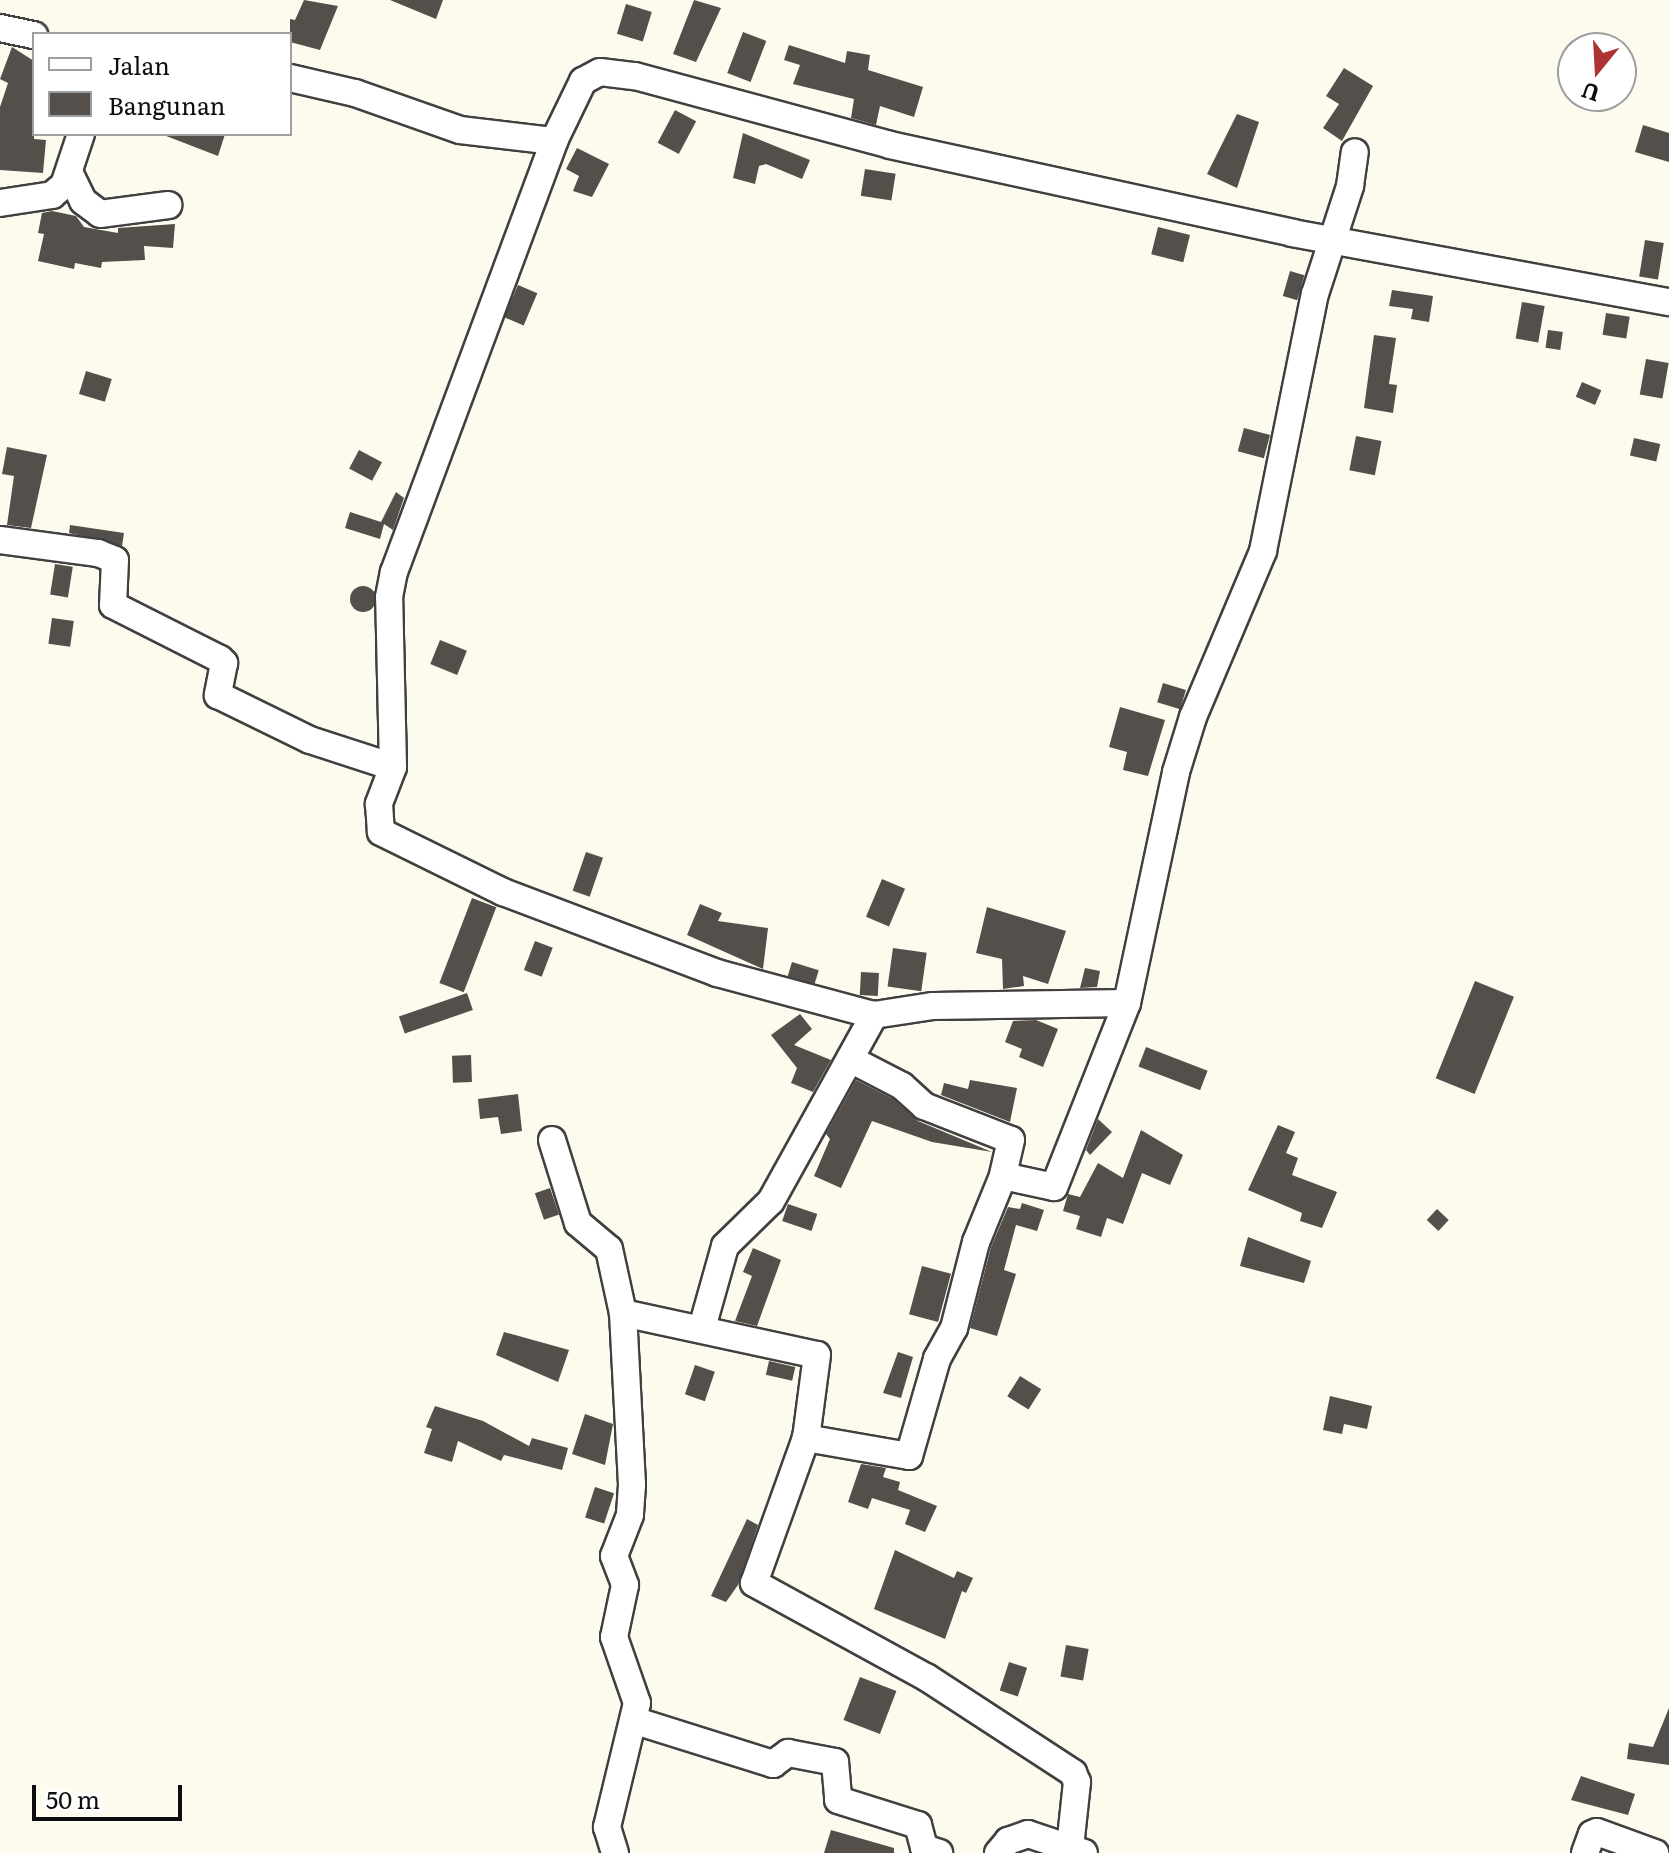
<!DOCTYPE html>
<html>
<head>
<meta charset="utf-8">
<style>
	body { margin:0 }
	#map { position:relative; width:1669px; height:1853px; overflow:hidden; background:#fdfbee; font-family:Literata,serif }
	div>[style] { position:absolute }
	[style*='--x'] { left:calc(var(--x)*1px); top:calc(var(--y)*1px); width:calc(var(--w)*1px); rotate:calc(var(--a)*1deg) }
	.building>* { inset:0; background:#544f4a; transform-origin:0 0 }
	.round { border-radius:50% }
	.roads { filter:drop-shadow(2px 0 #404040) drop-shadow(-2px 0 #404040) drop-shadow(0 2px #404040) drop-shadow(0 -2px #404040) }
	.minor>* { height:26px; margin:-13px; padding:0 13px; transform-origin:13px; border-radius:13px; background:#fff }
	span { translate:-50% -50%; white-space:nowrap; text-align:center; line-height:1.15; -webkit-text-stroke:8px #fff; paint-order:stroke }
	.legend { position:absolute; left:32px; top:32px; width:260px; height:104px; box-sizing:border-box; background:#fff; border:2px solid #9e9e9e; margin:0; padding:10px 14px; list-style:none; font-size:24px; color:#0d0d0d }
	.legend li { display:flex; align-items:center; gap:16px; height:40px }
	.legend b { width:40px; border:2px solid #9e9e9e }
	.north { position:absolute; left:1557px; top:32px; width:80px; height:80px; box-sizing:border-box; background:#fff; border:2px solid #9e9e9e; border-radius:50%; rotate:198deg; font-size:22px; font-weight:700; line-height:32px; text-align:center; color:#0d0d0d }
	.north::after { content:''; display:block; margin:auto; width:28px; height:36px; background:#ae3333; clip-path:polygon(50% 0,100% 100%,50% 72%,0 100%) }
	.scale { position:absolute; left:32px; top:1785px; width:150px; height:36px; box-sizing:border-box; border:4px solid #0d0d0d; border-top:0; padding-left:10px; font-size:24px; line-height:28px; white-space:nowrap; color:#0d0d0d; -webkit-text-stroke:6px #fff; paint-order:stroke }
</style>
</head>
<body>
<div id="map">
	<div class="building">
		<div style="clip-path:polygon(304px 0,338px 6px,320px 50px,290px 42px,290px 19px,295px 20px)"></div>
		<div style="clip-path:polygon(390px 0,443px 0,436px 19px)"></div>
		<div style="clip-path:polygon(694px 0,721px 8px,696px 62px,673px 54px)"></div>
		<div style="left:626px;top:4px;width:27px;height:31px;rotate:17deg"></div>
		<div style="left:743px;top:32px;width:25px;height:44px;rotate:21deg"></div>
		<div style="clip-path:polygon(789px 45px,845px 63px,847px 51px,870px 55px,868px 70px,923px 87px,914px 117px,880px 106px,876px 125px,851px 118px,854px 99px,793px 84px,800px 65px,784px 60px)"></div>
		<div style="clip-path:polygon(12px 47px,34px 61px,34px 139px,46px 140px,43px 173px,0 170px,0 107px,8px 83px,0 79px)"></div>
		<div style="clip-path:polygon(1344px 68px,1373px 86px,1342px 141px,1323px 128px,1339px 104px,1326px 96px)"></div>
		<div style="left:675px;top:110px;width:24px;height:37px;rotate:28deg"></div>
		<div style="clip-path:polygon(1237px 114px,1259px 122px,1237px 188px,1207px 174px)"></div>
		<div style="clip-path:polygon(1643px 125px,1669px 133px,1669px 162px,1635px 152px)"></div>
		<div style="clip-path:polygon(743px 133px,810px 160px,802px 179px,766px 164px,759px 166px,755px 184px,733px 178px)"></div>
		<div style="clip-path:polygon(161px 134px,225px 134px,218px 156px)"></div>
		<div style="clip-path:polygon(577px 148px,609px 164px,592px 197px,573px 191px,579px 176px,566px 169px)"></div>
		<div style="left:865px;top:169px;width:31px;height:27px;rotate:9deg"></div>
		<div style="clip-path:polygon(52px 211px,76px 216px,84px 227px,118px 233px,118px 228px,175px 224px,173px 248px,144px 246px,145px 260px,102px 262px,101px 268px,75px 263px,74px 269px,38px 261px,44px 234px,38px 233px,42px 213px)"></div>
		<div style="left:1158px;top:227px;width:33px;height:28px;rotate:14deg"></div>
		<div style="left:1645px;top:240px;width:19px;height:37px;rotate:9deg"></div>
		<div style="left:1290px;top:271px;width:15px;height:26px;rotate:16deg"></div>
		<div style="left:518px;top:285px;width:21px;height:35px;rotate:23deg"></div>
		<div style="clip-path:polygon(1392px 290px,1433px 296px,1429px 322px,1411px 319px,1413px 309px,1389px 306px)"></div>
		<div style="left:1522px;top:302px;width:23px;height:37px;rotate:10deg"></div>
		<div style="left:1606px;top:313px;width:24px;height:22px;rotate:9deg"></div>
		<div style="left:1548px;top:330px;width:15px;height:18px;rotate:8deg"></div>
		<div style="clip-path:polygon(1374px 335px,1396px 338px,1389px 384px,1397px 385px,1393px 413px,1364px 408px)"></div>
		<div style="left:1646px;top:359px;width:23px;height:36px;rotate:10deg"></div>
		<div style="left:86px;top:371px;width:27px;height:24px;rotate:17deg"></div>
		<div style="left:1582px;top:382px;width:21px;height:16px;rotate:23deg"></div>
		<div style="left:1244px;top:428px;width:27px;height:24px;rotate:15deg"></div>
		<div style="left:1356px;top:436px;width:26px;height:35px;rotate:11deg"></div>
		<div style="left:1634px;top:438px;width:27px;height:18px;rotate:13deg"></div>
		<div style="clip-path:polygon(7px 447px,47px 455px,31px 528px,7px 525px,14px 476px,2px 474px)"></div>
		<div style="left:359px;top:450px;width:26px;height:21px;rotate:28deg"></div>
		<div style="clip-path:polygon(396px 492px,404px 498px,393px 530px,384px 524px,380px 539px,345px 528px,350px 512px,381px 522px)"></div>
		<div style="clip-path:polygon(70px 525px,124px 533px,122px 546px,69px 533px)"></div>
		<div style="left:55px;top:564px;width:18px;height:31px;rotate:9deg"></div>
		<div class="round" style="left:350px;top:586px;width:26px;height:26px"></div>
		<div style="left:52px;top:618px;width:22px;height:26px;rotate:8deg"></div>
		<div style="left:440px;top:640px;width:29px;height:26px;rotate:22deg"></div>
		<div style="left:1163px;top:683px;width:24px;height:20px;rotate:17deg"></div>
		<div style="clip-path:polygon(1120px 707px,1165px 720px,1148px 776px,1123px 770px,1127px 752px,1109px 747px)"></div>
		<div style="left:586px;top:852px;width:18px;height:41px;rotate:19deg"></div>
		<div style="left:882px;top:879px;width:25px;height:41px;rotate:23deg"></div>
		<div style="left:472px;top:898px;width:26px;height:91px;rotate:21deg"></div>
		<div style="clip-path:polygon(700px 904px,722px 913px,718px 921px,768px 928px,763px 969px,687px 935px)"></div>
		<div style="clip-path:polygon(987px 907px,1066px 931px,1048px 984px,1023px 976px,1024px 986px,1003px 989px,1002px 959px,976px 953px)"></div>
		<div style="left:535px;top:941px;width:19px;height:31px;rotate:21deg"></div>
		<div style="left:893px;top:948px;width:34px;height:39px;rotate:8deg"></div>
		<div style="left:792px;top:962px;width:28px;height:15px;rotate:17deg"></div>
		<div style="clip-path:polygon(1085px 968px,1100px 971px,1097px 987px,1080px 988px)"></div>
		<div style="left:861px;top:972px;width:18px;height:23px;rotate:3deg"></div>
		<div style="left:1475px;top:981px;width:42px;height:105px;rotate:22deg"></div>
		<div style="left:467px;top:993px;width:18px;height:72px;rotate:71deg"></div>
		<div style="clip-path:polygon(800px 1014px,812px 1029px,794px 1045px,831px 1060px,813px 1092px,791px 1083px,797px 1068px,771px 1035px)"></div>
		<div style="clip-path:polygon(1036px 1020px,1058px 1029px,1043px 1067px,1019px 1057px,1022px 1049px,1005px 1042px,1013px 1021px)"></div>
		<div style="left:1146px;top:1047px;width:66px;height:21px;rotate:21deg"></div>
		<div style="left:471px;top:1055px;width:27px;height:19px;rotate:88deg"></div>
		<div style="clip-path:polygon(856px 1080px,893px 1099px,918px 1121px,992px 1152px,932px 1142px,872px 1121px,841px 1188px,814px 1176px,830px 1139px,826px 1134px)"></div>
		<div style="clip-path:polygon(970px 1080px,1017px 1088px,1010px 1122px,941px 1095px,944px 1083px,968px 1089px)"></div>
		<div style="clip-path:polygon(518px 1094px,522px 1131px,501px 1134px,498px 1117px,480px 1119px,478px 1099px)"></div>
		<div style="clip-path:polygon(1098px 1119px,1112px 1132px,1090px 1155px,1086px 1150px)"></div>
		<div style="clip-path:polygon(1278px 1125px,1295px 1132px,1286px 1153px,1298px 1158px,1292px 1175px,1337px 1192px,1322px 1228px,1300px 1221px,1302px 1213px,1248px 1190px)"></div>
		<div style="clip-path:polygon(1141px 1130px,1183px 1155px,1170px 1185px,1142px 1173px,1123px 1224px,1107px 1218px,1101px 1237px,1076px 1229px,1080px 1216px,1063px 1211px,1068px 1194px,1080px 1197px,1098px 1163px,1123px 1178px)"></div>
		<div style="left:550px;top:1188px;width:28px;height:16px;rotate:71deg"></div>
		<div style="clip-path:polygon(1022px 1203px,1044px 1210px,1037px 1231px,1016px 1225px,1004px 1270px,1016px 1274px,997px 1336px,970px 1328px,991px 1247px,1008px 1207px,1020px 1209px)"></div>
		<div style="left:788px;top:1204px;width:31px;height:18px;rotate:19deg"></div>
		<div style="left:1437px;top:1209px;width:16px;height:15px;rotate:43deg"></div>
		<div style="clip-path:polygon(1248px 1237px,1311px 1261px,1304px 1283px,1240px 1266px)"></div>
		<div style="clip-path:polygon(753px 1248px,781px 1260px,757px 1326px,735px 1321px,752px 1276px,743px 1272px)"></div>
		<div style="left:922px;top:1266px;width:30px;height:50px;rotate:15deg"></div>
		<div style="clip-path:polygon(504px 1332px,569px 1350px,558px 1382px,496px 1355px)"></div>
		<div style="clip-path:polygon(898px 1352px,913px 1357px,901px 1398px,883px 1393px)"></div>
		<div style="left:769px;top:1361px;width:27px;height:14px;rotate:13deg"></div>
		<div style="left:695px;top:1365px;width:21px;height:31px;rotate:19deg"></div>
		<div style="left:1020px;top:1376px;width:25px;height:24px;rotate:32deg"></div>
		<div style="clip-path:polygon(1330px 1396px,1372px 1406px,1367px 1429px,1344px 1424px,1342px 1434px,1323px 1430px)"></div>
		<div style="clip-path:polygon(435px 1406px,483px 1421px,529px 1446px,532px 1438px,568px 1448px,562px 1470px,504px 1455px,501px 1461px,458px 1441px,452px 1462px,424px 1453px,432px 1429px,426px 1427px)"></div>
		<div style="clip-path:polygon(585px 1414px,613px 1424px,605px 1465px,572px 1454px)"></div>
		<div style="clip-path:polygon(861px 1464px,886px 1468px,883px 1477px,900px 1482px,898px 1490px,937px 1506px,925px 1532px,905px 1524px,910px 1510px,872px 1498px,868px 1509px,848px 1502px)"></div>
		<div style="left:595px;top:1487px;width:20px;height:32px;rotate:18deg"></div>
		<div style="clip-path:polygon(747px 1519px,758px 1525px,738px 1585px,726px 1602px,711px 1596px)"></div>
		<div style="clip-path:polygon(895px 1550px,954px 1578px,957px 1571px,973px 1578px,966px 1593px,962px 1591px,945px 1639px,874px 1609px)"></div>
		<div style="left:1066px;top:1645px;width:23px;height:32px;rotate:10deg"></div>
		<div style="left:1009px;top:1662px;width:19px;height:30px;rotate:18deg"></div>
		<div style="left:860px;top:1677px;width:39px;height:46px;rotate:21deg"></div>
		<div style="clip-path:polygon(1669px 1708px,1669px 1765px,1627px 1759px,1629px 1743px,1653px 1747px)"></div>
		<div style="clip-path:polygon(1581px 1776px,1635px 1794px,1628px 1815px,1571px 1800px)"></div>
		<div style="clip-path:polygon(831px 1830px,894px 1848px,894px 1853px,824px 1853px)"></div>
	</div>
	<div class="roads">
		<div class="minor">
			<div style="--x:0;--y:28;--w:35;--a:12"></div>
			<div style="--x:290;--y:78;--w:67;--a:13"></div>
			<div style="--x:355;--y:93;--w:111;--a:19.4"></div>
			<div style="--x:460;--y:130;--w:95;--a:6.7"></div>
			<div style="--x:554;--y:141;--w:67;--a:-64.2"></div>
			<div style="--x:583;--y:81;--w:19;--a:-28"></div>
			<div style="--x:600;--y:72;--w:35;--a:7"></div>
			<div style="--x:635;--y:76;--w:264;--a:15.1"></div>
			<div style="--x:890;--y:145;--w:412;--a:12.3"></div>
			<div style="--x:1292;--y:233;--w:383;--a:10.4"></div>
			<div style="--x:70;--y:174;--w:30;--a:64"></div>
			<div style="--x:83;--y:201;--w:21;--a:37"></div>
			<div style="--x:100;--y:214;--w:69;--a:-7.5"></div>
			<div style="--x:0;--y:203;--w:53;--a:-8.7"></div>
			<div style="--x:52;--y:195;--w:16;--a:-40"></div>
			<div style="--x:64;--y:185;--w:54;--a:-71.6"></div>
			<div style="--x:0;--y:540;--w:99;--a:7.6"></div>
			<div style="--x:98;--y:553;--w:18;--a:22"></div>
			<div style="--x:115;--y:560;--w:45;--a:92.5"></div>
			<div style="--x:113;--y:605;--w:120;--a:26.8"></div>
			<div style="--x:220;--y:659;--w:6;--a:45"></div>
			<div style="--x:224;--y:663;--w:33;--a:101"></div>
			<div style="--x:218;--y:695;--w:102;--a:26.1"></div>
			<div style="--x:310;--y:740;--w:87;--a:18"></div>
			<div style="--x:393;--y:767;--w:40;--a:111"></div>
			<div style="--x:379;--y:804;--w:28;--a:86"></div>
			<div style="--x:381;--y:832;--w:136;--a:26.2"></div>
			<div style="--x:503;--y:892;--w:229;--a:20.7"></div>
			<div style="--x:717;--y:973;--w:163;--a:15"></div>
			<div style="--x:874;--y:1015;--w:60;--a:-8.7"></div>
			<div style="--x:933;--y:1006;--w:194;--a:-0.9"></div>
			<div style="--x:1127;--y:1003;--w:198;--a:111.6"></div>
			<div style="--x:1054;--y:1187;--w:52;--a:-167.8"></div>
			<div style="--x:1003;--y:1176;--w:71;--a:112.2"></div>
			<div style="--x:976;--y:1242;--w:89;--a:104.3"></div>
			<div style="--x:954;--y:1328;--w:35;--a:119"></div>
			<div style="--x:937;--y:1359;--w:101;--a:106.1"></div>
			<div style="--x:909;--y:1456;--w:105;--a:-170.1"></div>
			<div style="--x:393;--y:767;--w:170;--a:-91.3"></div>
			<div style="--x:389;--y:597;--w:25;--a:-79"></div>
			<div style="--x:394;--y:572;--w:460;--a:-69.6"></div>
			<div style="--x:1127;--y:1003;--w:236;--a:-78"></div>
			<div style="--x:1176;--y:772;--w:58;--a:-72.8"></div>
			<div style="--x:1193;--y:717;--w:180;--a:-67.1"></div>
			<div style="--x:1263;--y:551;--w:262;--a:-78.6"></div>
			<div style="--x:1315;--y:294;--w:114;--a:-72"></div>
			<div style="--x:1350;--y:186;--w:34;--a:-82"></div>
			<div style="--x:850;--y:1059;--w:59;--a:27.4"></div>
			<div style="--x:902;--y:1086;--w:30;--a:42"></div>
			<div style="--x:924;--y:1106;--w:93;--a:21.3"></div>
			<div style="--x:1011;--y:1140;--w:37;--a:103"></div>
			<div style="--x:552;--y:1140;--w:87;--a:72.6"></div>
			<div style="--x:578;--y:1223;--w:40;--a:40"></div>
			<div style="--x:609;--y:1249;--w:66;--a:77.7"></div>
			<div style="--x:623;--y:1313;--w:172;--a:87"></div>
			<div style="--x:632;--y:1485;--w:30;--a:94"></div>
			<div style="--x:630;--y:1515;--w:44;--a:111.3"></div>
			<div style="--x:614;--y:1556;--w:31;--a:69"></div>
			<div style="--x:625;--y:1585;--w:53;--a:101.9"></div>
			<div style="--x:614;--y:1637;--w:70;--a:70.8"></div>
			<div style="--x:637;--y:1703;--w:128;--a:103.6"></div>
			<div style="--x:607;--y:1827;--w:27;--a:73"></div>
			<div style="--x:623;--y:1313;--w:198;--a:12.2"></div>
			<div style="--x:817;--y:1355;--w:84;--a:97.5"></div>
			<div style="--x:806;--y:1438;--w:154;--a:109.7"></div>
			<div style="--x:754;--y:1583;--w:196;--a:28.7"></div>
			<div style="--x:926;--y:1677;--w:176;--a:33.1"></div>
			<div style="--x:1073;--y:1773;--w:10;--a:66"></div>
			<div style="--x:1077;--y:1782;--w:66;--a:96.1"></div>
			<div style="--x:702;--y:1328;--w:85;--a:-74.3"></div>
			<div style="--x:725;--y:1246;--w:64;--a:-44.4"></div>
			<div style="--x:771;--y:1201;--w:213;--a:-61"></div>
			<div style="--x:636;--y:1721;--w:144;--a:17.4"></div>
			<div style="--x:773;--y:1764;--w:19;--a:-36"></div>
			<div style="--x:788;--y:1753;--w:48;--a:10.8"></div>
			<div style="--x:835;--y:1762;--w:38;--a:85"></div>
			<div style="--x:838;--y:1800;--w:84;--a:17.4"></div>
			<div style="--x:918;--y:1825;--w:24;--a:75"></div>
			<div style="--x:924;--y:1848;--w:16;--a:18"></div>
			<div style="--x:998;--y:1853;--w:16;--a:-50"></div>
			<div style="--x:1008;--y:1841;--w:21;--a:-19"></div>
			<div style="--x:1028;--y:1834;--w:59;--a:18.7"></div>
			<div style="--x:1585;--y:1853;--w:20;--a:-70"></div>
			<div style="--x:1592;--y:1834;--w:5;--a:-22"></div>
			<div style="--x:1597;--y:1832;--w:62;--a:19.9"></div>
		</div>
	</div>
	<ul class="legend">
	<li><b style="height:10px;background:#fff"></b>Jalan</li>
	<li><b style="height:22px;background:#544f4a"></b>Bangunan</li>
	</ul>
	<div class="north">U</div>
	<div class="scale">50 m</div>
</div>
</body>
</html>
